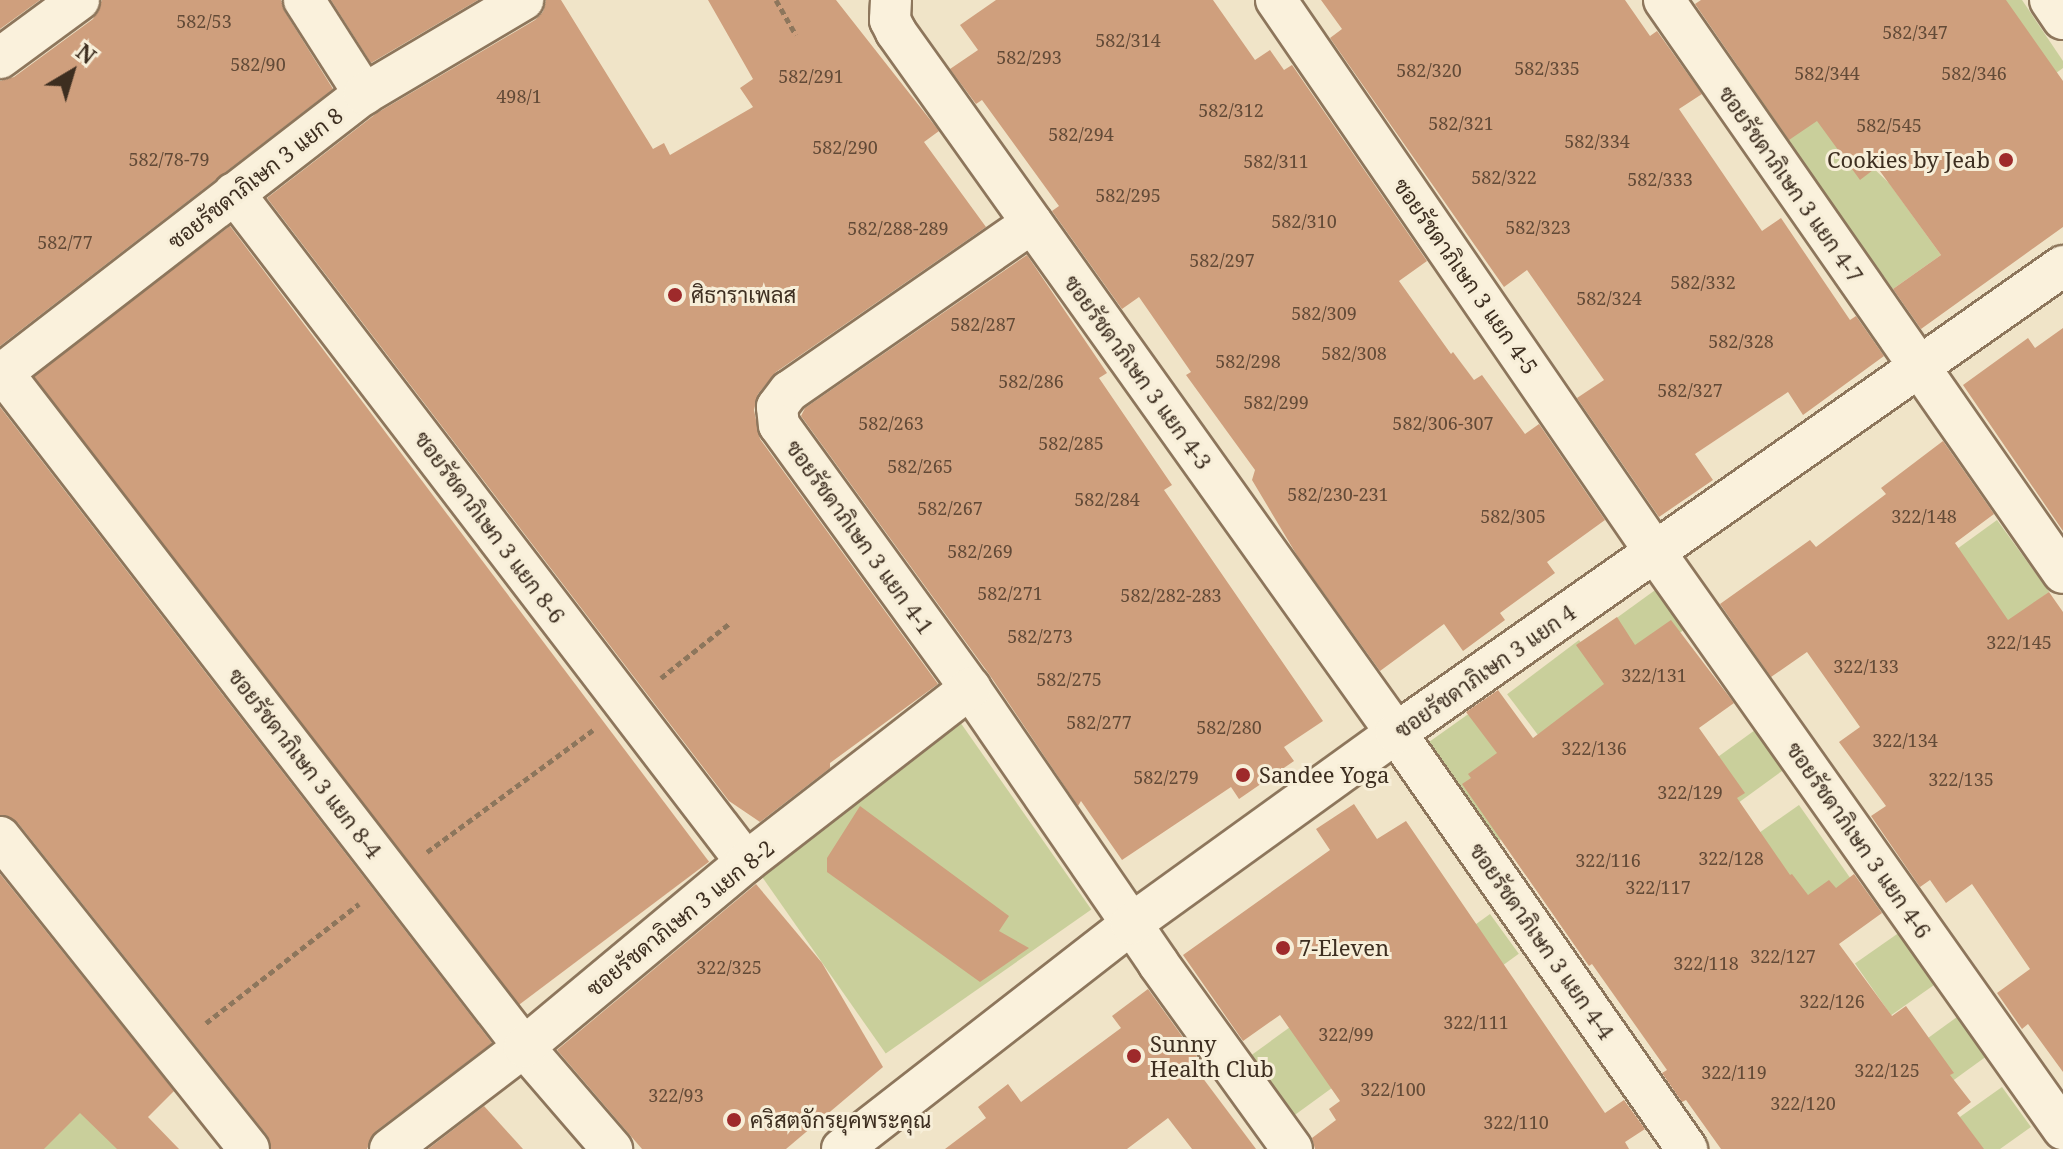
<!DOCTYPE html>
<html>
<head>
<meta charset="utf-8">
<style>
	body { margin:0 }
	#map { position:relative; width:2063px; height:1149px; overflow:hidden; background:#f0e4c8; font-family:"Noto Serif",Sarabun,serif }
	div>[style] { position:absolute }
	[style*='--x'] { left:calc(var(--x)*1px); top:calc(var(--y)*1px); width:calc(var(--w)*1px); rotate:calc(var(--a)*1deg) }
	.green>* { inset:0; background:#c9cf9b; transform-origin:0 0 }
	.building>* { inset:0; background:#cf9f7d; transform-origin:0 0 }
	.path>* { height:5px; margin-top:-2.5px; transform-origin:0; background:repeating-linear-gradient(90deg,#8d765c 0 6px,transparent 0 10px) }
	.roads { filter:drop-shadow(2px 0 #8d765c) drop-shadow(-2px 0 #8d765c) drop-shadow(0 2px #8d765c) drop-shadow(0 -2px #8d765c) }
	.minor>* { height:40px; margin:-20px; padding:0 20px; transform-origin:20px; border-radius:20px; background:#faf1dc }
	.dots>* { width:22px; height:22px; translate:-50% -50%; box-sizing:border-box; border:4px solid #f7eed8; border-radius:50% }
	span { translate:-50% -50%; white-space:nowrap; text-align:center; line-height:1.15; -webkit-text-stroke:6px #f7eed8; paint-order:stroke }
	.number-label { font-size:18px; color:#624a37 }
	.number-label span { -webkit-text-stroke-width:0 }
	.poi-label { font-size:22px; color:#3d2e20 }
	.right { translate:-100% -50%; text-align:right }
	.left { translate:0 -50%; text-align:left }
	.street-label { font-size:22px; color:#3d2e20 }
	.north { position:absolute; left:32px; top:32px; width:80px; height:80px; -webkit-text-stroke:6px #f7eed8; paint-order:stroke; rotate:38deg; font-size:22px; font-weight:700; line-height:32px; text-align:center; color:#3d2e20 }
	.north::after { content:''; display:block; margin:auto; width:28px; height:36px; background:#3d2e20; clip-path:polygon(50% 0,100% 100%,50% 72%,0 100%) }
</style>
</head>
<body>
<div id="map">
	<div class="green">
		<div style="clip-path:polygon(1959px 0,2022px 0,2063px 61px,2063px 68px,2026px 95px)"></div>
		<div style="clip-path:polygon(1754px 55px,1889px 183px,1941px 255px,1893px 289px,1733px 72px)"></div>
		<div style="left:1997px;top:520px;width:89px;height:55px;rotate:54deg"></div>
		<div style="left:1658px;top:588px;width:49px;height:55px;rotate:54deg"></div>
		<div style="left:1579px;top:640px;width:55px;height:90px;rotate:53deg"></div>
		<div style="clip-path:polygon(1474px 710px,1503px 750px,1520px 824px,1499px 841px,1429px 742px)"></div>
		<div style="left:960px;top:722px;width:229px;height:251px;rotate:55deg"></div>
		<div style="left:1755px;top:730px;width:49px;height:57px;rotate:54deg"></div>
		<div style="left:1799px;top:805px;width:92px;height:56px;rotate:55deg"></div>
		<div style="left:1490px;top:914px;width:49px;height:55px;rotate:54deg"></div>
		<div style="left:1900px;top:932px;width:63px;height:55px;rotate:55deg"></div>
		<div style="left:1957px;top:1017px;width:49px;height:55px;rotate:54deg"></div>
		<div style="left:1297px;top:1022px;width:74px;height:57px;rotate:54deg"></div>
		<div style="clip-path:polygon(2002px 1087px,2031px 1127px,2000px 1149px,1978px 1149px,1957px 1119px)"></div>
		<div style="clip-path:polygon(69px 1094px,124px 1149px,11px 1149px)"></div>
	</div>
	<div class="building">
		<div style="clip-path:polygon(0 0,40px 0,0 29px)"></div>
		<div style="clip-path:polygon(102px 0,281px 0,285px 12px,333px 89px,0 346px,0 81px,14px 77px,93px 19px)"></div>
		<div style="clip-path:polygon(331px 0,478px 0,371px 63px)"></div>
		<div style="clip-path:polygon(546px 0,561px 0,653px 149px,664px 143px,670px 155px,753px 107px,740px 88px,753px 79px,708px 0,836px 0,939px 131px,924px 142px,986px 227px,776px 372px,758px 394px,754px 410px,760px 439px,938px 684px,830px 763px,830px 768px,760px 822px,729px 801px,267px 198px,377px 113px,535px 20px,543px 12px)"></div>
		<div style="clip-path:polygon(996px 0,1213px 0,1255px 60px,1270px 50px,1284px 70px,1292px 65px,1427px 261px,1399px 281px,1451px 354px,1453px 352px,1474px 380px,1482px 375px,1525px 434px,1539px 424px,1605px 520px,1547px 562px,1555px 573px,1500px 613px,1505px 620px,1463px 651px,1444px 624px,1380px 671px,1298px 557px,1252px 480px,1255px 470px,1186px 375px,1191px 372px,1139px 297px,1122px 309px,1052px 211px,1059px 206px,982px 100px,976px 104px,950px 69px,978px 50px,960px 25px)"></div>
		<div style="clip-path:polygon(1321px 0,1625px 0,1650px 36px,1657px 31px,1702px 94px,1679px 109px,1762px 231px,1781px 218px,1850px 320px,1856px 316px,1884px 356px,1803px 415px,1788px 392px,1695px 454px,1713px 480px,1659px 517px,1577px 398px,1604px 380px,1527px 270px,1504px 287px,1330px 38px,1342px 29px)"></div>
		<div style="clip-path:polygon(1701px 0,2006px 0,2063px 81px,2063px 227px,1921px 329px,1893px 289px,1941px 255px,1877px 167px,1860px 180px,1817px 121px,1789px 140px,1695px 4px)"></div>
		<div style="left:230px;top:226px;width:796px;height:247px;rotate:53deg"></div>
		<div style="clip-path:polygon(1027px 255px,1107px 373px,1099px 378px,1172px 485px,1164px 490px,1323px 721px,1284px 747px,1294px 761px,1239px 799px,1231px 787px,1122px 860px,1081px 801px,1078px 806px,989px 674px,801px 416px,805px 408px)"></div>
		<div style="clip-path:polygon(2063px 328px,2063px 531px,1963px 385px,2028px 338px,2035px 348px)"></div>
		<div style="clip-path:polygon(0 407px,492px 1043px,376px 1131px,367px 1149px,271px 1149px,267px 1135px,18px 823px,0 815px)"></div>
		<div style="clip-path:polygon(1943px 441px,1994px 514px,1955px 543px,2008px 620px,2049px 592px,2063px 612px,2063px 1072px,2028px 1024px,2022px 1029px,1997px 993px,2030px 969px,1972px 884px,1946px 903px,1930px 880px,1920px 887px,1871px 816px,1886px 806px,1839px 742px,1860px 727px,1807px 652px,1771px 677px,1720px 604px,1810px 540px,1816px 547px,1886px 494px,1881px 488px)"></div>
		<div style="clip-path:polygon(1617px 617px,1635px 645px,1671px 620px,1734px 703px,1699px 728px,1745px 793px,1737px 798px,1790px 875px,1792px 874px,1808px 895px,1829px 880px,1836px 888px,1854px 874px,1882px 913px,1839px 944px,1892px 1016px,1906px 1006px,1954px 1073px,1950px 1075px,1971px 1102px,1957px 1113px,1984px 1149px,1721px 1149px,1686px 1100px,1682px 1102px,1662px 1073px,1667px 1070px,1592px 964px,1589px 966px,1462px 784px,1471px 778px,1468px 774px,1497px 753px,1466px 712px,1498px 690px,1533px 738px,1604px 684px,1576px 645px)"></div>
		<div style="clip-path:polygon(1354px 804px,1377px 839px,1406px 821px,1605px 1113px,1624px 1100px,1645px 1129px,1625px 1142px,1629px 1149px,1315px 1149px,1312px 1138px,1336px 1120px,1329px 1109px,1340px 1101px,1280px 1015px,1243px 1041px,1183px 955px,1330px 850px,1316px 829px)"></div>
		<div style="clip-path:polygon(860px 806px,1009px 916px,999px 931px,1029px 948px,980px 982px,827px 872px,827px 858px)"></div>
		<div style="clip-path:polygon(0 874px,174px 1091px,148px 1117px,179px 1149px,117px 1149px,80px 1113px,44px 1149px,0 1149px)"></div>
		<div style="clip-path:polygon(756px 884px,822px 963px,883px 1067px,786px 1149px,642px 1149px,557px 1050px)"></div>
		<div style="clip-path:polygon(1148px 989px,1205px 1068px,1199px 1073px,1256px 1149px,1192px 1149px,1168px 1118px,1127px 1149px,945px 1149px,986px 1118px,978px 1107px,1008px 1084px,1021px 1102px,1121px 1028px,1112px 1016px)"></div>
		<div style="clip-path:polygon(484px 1106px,523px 1149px,428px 1149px)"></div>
	</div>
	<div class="path">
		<div style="--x:776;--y:0;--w:40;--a:60.3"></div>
		<div style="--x:661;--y:678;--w:88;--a:-38.6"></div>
		<div style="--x:427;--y:852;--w:206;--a:-36.3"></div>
		<div style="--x:206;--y:1023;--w:194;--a:-37.9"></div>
	</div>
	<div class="roads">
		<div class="minor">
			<div style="--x:304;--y:0;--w:112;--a:57.4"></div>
			<div style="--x:891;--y:0;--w:20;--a:93"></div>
			<div style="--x:890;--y:20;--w:13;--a:63"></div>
			<div style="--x:896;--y:32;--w:861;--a:54.5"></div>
			<div style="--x:1396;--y:733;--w:508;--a:55.03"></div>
			<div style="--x:1276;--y:0;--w:670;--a:55.53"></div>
			<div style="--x:1655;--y:552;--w:707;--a:54.74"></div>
			<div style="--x:1664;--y:0;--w:698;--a:55.15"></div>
			<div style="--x:2050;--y:0;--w:23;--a:56"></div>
			<div style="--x:0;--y:58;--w:98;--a:-36.3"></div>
			<div style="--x:234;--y:193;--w:842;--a:52.57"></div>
			<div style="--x:1032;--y:223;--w:295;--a:145.3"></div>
			<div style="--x:789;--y:391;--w:20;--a:127"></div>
			<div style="--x:777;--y:407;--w:18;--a:84"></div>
			<div style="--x:779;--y:425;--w:325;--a:54"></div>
			<div style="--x:970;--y:688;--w:333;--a:55.6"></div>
			<div style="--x:1158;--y:963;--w:229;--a:54.2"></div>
			<div style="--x:3;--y:373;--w:852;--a:52.3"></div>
			<div style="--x:524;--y:1047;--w:135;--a:49.2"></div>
			<div style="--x:0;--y:375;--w:460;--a:-37.7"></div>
			<div style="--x:364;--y:94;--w:185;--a:-30.6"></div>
			<div style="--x:0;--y:837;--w:399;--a:51.4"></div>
			<div style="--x:390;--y:1149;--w:168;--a:-37.3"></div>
			<div style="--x:524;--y:1047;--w:289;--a:-39.8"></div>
			<div style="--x:746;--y:862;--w:284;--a:-37.8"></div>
			<div style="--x:842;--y:1149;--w:366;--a:-37.9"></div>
			<div style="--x:1131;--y:924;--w:327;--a:-35.8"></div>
			<div style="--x:1396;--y:733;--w:814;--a:-35"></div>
		</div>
	</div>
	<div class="dots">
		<div style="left:2006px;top:160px;background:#9e2a2b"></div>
		<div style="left:675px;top:295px;background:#9e2a2b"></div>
		<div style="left:1243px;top:775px;background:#9e2a2b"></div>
		<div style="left:1283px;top:948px;background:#9e2a2b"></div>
		<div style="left:1134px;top:1056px;background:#9e2a2b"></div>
		<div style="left:734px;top:1120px;background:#9e2a2b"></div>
	</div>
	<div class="number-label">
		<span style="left:204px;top:21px">582/53</span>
		<span style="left:1915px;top:32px">582/347</span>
		<span style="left:1128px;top:40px">582/314</span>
		<span style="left:1029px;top:57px">582/293</span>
		<span style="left:258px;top:64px">582/90</span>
		<span style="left:1547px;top:68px">582/335</span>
		<span style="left:1429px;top:70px">582/320</span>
		<span style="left:1827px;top:73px">582/344</span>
		<span style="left:1974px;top:73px">582/346</span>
		<span style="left:811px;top:76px">582/291</span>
		<span style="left:519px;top:96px">498/1</span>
		<span style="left:1231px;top:110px">582/312</span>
		<span style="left:1461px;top:123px">582/321</span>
		<span style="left:1889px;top:125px">582/545</span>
		<span style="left:1081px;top:134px">582/294</span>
		<span style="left:1597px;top:141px">582/334</span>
		<span style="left:845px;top:147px">582/290</span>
		<span style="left:169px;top:159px">582/78-79</span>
		<span style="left:1276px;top:161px">582/311</span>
		<span style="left:1504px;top:177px">582/322</span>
		<span style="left:1660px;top:179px">582/333</span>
		<span style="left:1128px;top:195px">582/295</span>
		<span style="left:1304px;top:221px">582/310</span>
		<span style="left:1538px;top:227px">582/323</span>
		<span style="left:898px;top:228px">582/288-289</span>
		<span style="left:65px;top:242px">582/77</span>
		<span style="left:1222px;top:260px">582/297</span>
		<span style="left:1703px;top:282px">582/332</span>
		<span style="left:1609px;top:298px">582/324</span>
		<span style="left:1324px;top:313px">582/309</span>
		<span style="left:983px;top:324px">582/287</span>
		<span style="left:1741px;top:341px">582/328</span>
		<span style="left:1354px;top:353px">582/308</span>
		<span style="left:1248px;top:361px">582/298</span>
		<span style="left:1031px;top:381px">582/286</span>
		<span style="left:1690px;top:390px">582/327</span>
		<span style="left:1276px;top:402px">582/299</span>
		<span style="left:891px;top:423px">582/263</span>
		<span style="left:1443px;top:423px">582/306-307</span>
		<span style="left:1071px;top:443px">582/285</span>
		<span style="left:920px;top:466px">582/265</span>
		<span style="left:1338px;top:494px">582/230-231</span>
		<span style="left:1107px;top:499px">582/284</span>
		<span style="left:950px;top:508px">582/267</span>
		<span style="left:1513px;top:516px">582/305</span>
		<span style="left:1924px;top:516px">322/148</span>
		<span style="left:980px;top:551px">582/269</span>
		<span style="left:1010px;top:593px">582/271</span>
		<span style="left:1171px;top:595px">582/282-283</span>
		<span style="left:1040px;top:636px">582/273</span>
		<span style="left:2019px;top:642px">322/145</span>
		<span style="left:1866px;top:666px">322/133</span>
		<span style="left:1654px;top:675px">322/131</span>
		<span style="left:1069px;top:679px">582/275</span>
		<span style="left:1099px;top:722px">582/277</span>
		<span style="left:1229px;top:727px">582/280</span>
		<span style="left:1905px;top:740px">322/134</span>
		<span style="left:1594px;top:748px">322/136</span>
		<span style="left:1166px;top:777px">582/279</span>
		<span style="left:1961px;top:779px">322/135</span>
		<span style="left:1690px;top:792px">322/129</span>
		<span style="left:1731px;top:858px">322/128</span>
		<span style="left:1608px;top:860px">322/116</span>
		<span style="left:1658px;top:887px">322/117</span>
		<span style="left:1783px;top:956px">322/127</span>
		<span style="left:1706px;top:963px">322/118</span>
		<span style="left:729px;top:967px">322/325</span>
		<span style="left:1832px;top:1001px">322/126</span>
		<span style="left:1476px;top:1022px">322/111</span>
		<span style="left:1346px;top:1034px">322/99</span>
		<span style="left:1887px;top:1070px">322/125</span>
		<span style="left:1734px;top:1072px">322/119</span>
		<span style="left:1393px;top:1089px">322/100</span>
		<span style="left:676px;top:1095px">322/93</span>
		<span style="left:1803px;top:1103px">322/120</span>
		<span style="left:1516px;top:1122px">322/110</span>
	</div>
	<div class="poi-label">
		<span class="right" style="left:1990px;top:160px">Cookies by Jeab</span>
		<span class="left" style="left:691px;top:295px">ศิธาราเพลส</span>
		<span class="left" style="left:1259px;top:775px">Sandee Yoga</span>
		<span class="left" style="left:1299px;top:948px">7-Eleven</span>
		<span class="left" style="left:1150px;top:1056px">Sunny<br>Health Club</span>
		<span class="left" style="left:750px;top:1120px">คริสตจักรยุคพระคุณ</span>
	</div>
	<div class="street-label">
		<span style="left:255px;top:178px;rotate:-38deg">ซอยรัชดาภิเษก 3 แยก 8</span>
		<span style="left:1791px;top:184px;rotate:55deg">ซอยรัชดาภิเษก 3 แยก 4-7</span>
		<span style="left:1466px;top:276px;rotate:55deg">ซอยรัชดาภิเษก 3 แยก 4-5</span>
		<span style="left:1138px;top:372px;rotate:54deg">ซอยรัชดาภิเษก 3 แยก 4-3</span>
		<span style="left:490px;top:527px;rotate:53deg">ซอยรัชดาภิเษก 3 แยก 8-6</span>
		<span style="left:860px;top:537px;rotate:54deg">ซอยรัชดาภิเษก 3 แยก 4-1</span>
		<span style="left:1485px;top:671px;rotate:-35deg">ซอยรัชดาภิเษก 3 แยก 4</span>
		<span style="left:305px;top:763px;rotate:52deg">ซอยรัชดาภิเษก 3 แยก 8-4</span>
		<span style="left:1859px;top:840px;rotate:55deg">ซอยรัชดาภิเษก 3 แยก 4-6</span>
		<span style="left:680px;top:918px;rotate:-39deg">ซอยรัชดาภิเษก 3 แยก 8-2</span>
		<span style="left:1542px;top:941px;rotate:55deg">ซอยรัชดาภิเษก 3 แยก 4-4</span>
	</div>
	<div class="north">N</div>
</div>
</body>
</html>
